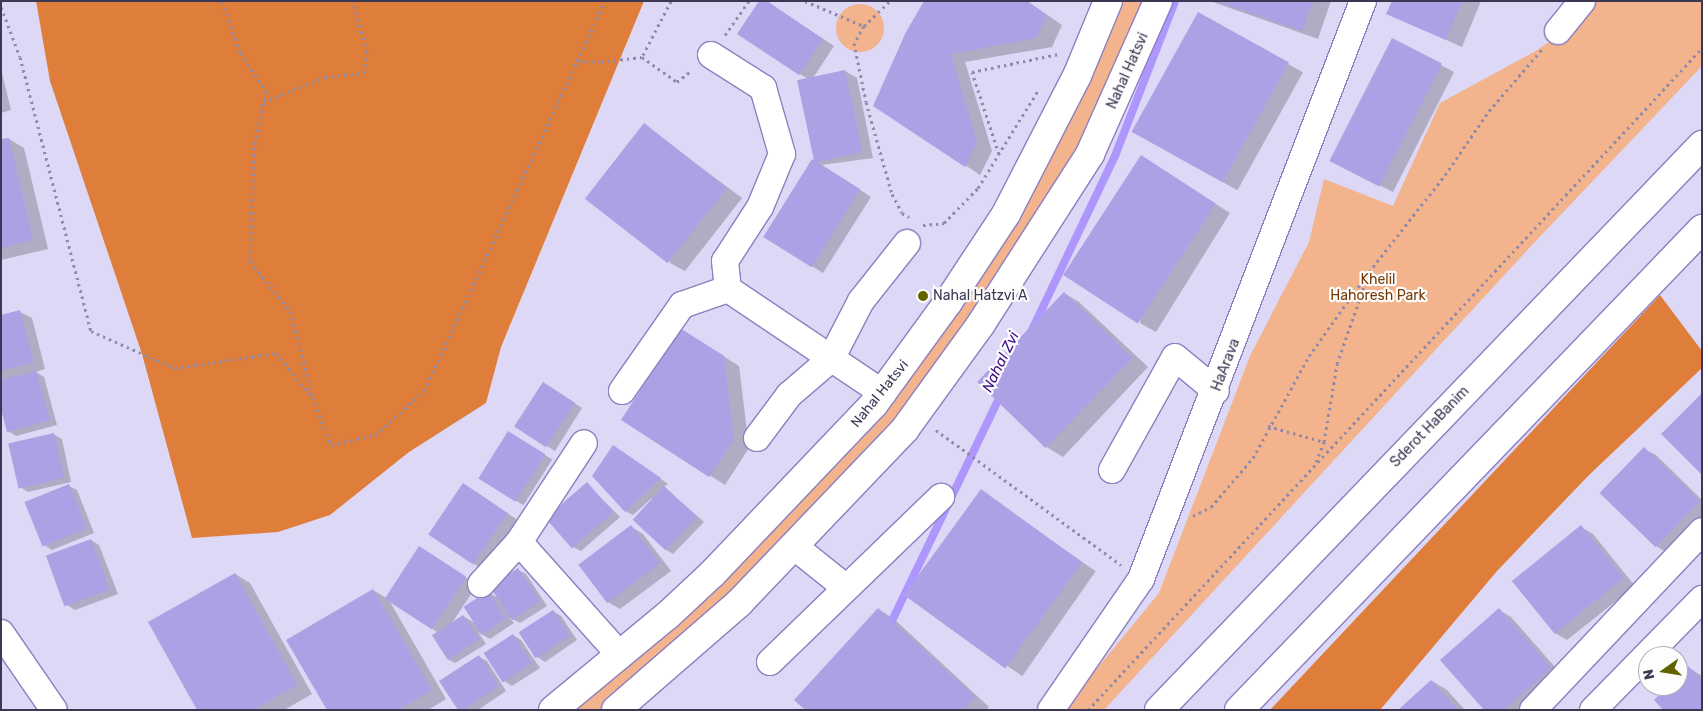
<!DOCTYPE html>
<html>
<head>
<meta charset="utf-8">
<style>
	body { margin:0 }
	#map { position:relative; width:1703px; height:711px; overflow:hidden; background:#dcd8f5; font-family:Rubik,sans-serif }
	div>[style] { position:absolute }
	[style*='--x'] { left:calc(var(--x)*1px); top:calc(var(--y)*1px); width:calc(var(--w)*1px); rotate:calc(var(--a)*1deg) }
	.green>* { inset:0; background:#f3b38c }
	.round { border-radius:50% }
	.forest>* { inset:0; background:#df7e3a }
	.shadow>* { inset:0; background:#0003; transform-origin:0 0 }
	.stream>* { height:8px; margin:-4px; padding:0 4px; transform-origin:4px; border-radius:4px; background:#ad97fd }
	.building>* { inset:0; background:#ada1e5; transform-origin:0 0 }
	.path>* { height:3px; margin-top:-1.5px; transform-origin:0; background:repeating-linear-gradient(90deg,#8f8aa7 0 2.5px,transparent 0 6.5px) }
	.roads { filter:drop-shadow(1px 0 #8c7fc1) drop-shadow(-1px 0 #8c7fc1) drop-shadow(0 1px #8c7fc1) drop-shadow(0 -1px #8c7fc1) }
	.street>* { height:26px; margin:-13px; padding:0 13px; transform-origin:13px; border-radius:13px; background:#fff }
	.secondary>* { height:28px; margin:-14px; padding:0 14px; transform-origin:14px; border-radius:14px; background:#fff }
	.dots>* { width:14px; height:14px; translate:-50% -50%; box-sizing:border-box; border:2px solid #fdfdfd; border-radius:50% }
	span { translate:-50% -50%; white-space:nowrap; text-align:center; line-height:1.15; -webkit-text-stroke:4.5px #fdfdfd; paint-order:stroke }
	.street-label { font-size:14px; color:#3d3754 }
	.park-label { font-size:14px; color:#773803 }
	.poi-label { font-size:14px; color:#3d3754 }
	.left { translate:0 -50%; text-align:left }
	.water-label { font-size:15px; color:#400e87; font-style:italic }
	.frame { position:absolute; inset:0; border:2px solid #3d3754; pointer-events:none }
	.north { position:absolute; left:1638px; top:646px; width:50px; height:50px; box-sizing:border-box; background:#fdfdfd; border:1px solid #b0aeb9; border-radius:50%; rotate:257deg; font-size:14px; font-weight:700; line-height:20px; text-align:center; color:#3d3754 }
	.north::after { content:''; display:block; margin:auto; width:18px; height:22px; background:#606300; clip-path:polygon(50% 0,100% 100%,50% 72%,0 100%) }
</style>
</head>
<body>
<div id="map">
	<div class="green">
		<div style="clip-path:polygon(1112px 1px,1154px 1px,1116px 92px,885px 447px,611px 710px,558px 710px,897px 380px)"></div>
		<div style="clip-path:polygon(1594px 1px,1702px 1px,1702px 66px,1532px 245px,1104px 710px,1063px 710px,1159px 593px,1250px 356px,1309px 242px,1324px 179px,1393px 206px,1440px 103px,1534px 52px,1579px 22px)"></div>
		<div class="round" style="left:836px;top:4px;width:48px;height:48px"></div>
	</div>
	<div class="forest">
		<div style="clip-path:polygon(36px 1px,644px 1px,501px 347px,486px 403px,409px 452px,330px 515px,278px 532px,192px 538px,142px 354px,50px 81px)"></div>
		<div style="clip-path:polygon(1660px 295px,1702px 351px,1702px 368px,1589px 475px,1497px 571px,1380px 710px,1270px 710px)"></div>
	</div>
	<div class="shadow">
		<div style="clip-path:polygon(1027px 1px,1062px 25px,1052px 47px,965px 62px,992px 151px,980px 175px,875px 105px)"></div>
		<div style="clip-path:polygon(1210px 1px,1331px 1px,1318px 39px)"></div>
		<div style="clip-path:polygon(1393px 1px,1481px 1px,1462px 47px,1388px 14px)"></div>
		<div style="clip-path:polygon(773px 6px,834px 46px,813px 78px,845px 71px,857px 78px,873px 158px,822px 165px,871px 197px,823px 273px,765px 236px,814px 159px,798px 81px,808px 79px,800px 74px)"></div>
		<div style="left:1198px;top:14px;width:120px;height:135px;rotate:29deg"></div>
		<div style="clip-path:polygon(1393px 40px,1454px 72px,1393px 192px,1343px 167px)"></div>
		<div style="clip-path:polygon(1px 69px,11px 110px,1px 113px)"></div>
		<div style="clip-path:polygon(644px 125px,742px 198px,685px 271px,670px 263px)"></div>
		<div style="clip-path:polygon(9px 139px,24px 148px,48px 249px,1px 260px,1px 141px)"></div>
		<div style="clip-path:polygon(1156px 166px,1230px 213px,1156px 332px,1140px 323px)"></div>
		<div style="clip-path:polygon(1064px 293px,1079px 302px,1148px 367px,1063px 457px,1048px 448px,979px 383px)"></div>
		<div style="clip-path:polygon(20px 312px,32px 318px,45px 369px,36px 372px,44px 377px,57px 425px,16px 436px,8px 431px,1px 405px,1px 316px)"></div>
		<div style="clip-path:polygon(695px 338px,739px 366px,749px 448px,725px 485px,622px 419px)"></div>
		<div style="clip-path:polygon(551px 388px,582px 408px,555px 451px,547px 446px)"></div>
		<div style="left:508px;top:432px;width:52px;height:54px;rotate:32deg"></div>
		<div style="clip-path:polygon(53px 434px,62px 439px,71px 482px,28px 492px,20px 487px)"></div>
		<div style="clip-path:polygon(1644px 449px,1656px 455px,1702px 500px,1702px 519px,1668px 553px,1656px 546px)"></div>
		<div style="clip-path:polygon(621px 451px,668px 484px,664px 487px,704px 522px,673px 554px,665px 549px,652px 498px,633px 515px,625px 511px)"></div>
		<div style="clip-path:polygon(587px 484px,620px 517px,581px 551px,573px 547px)"></div>
		<div style="clip-path:polygon(69px 486px,77px 490px,94px 533px,52px 550px,44px 545px)"></div>
		<div style="clip-path:polygon(475px 491px,519px 521px,486px 571px,474px 564px)"></div>
		<div style="left:981px;top:491px;width:140px;height:128px;rotate:35deg"></div>
		<div style="clip-path:polygon(632px 527px,643px 534px,671px 571px,620px 609px,608px 602px,581px 566px)"></div>
		<div style="clip-path:polygon(1581px 527px,1593px 534px,1635px 586px,1567px 640px,1555px 633px)"></div>
		<div style="clip-path:polygon(91px 540px,99px 545px,118px 594px,75px 610px,67px 605px)"></div>
		<div style="clip-path:polygon(431px 554px,477px 585px,452px 623px,463px 616px,475px 623px,489px 593px,500px 599px,518px 570px,526px 574px,547px 606px,520px 623px,509px 617px,514px 623px,490px 639px,478px 632px,486px 644px,455px 663px,447px 659px,432px 635px,437px 632px,389px 600px,446px 699px,428px 710px,328px 710px,373px 590px,386px 598px)"></div>
		<div style="clip-path:polygon(235px 574px,250px 583px,312px 694px,284px 710px,199px 710px)"></div>
		<div style="clip-path:polygon(878px 609px,893px 618px,989px 707px,986px 710px,806px 710px)"></div>
		<div style="clip-path:polygon(1499px 610px,1511px 617px,1562px 675px,1523px 710px,1485px 710px)"></div>
		<div style="clip-path:polygon(553px 611px,561px 616px,577px 640px,545px 662px,537px 657px)"></div>
		<div style="clip-path:polygon(513px 635px,521px 640px,540px 668px,512px 686px,504px 681px)"></div>
		<div style="clip-path:polygon(479px 657px,487px 661px,506px 691px,478px 710px,459px 710px)"></div>
		<div style="clip-path:polygon(1688px 667px,1702px 676px,1702px 710px,1669px 686px,1678px 686px,1678px 677px)"></div>
		<div style="clip-path:polygon(1432px 681px,1447px 690px,1465px 710px,1400px 710px)"></div>
	</div>
	<div class="stream">
		<div style="--x:1031;--y:332;--w:195;--a:-64.5"></div>
		<div style="--x:1115;--y:156;--w:166;--a:-68.8"></div>
		<div style="--x:888;--y:629;--w:261;--a:-64.3"></div>
	</div>
	<div class="building">
		<div style="clip-path:polygon(759px 1px,767px 1px,823px 39px,799px 75px,737px 34px)"></div>
		<div style="clip-path:polygon(924px 1px,1027px 1px,1047px 15px,1037px 38px,951px 54px,977px 142px,965px 167px,873px 106px,906px 32px)"></div>
		<div style="clip-path:polygon(1216px 1px,1313px 1px,1302px 31px)"></div>
		<div style="clip-path:polygon(1392px 1px,1462px 1px,1446px 40px,1386px 14px)"></div>
		<div style="left:1198px;top:12px;width:104px;height:137px;rotate:29deg"></div>
		<div style="left:1392px;top:38px;width:56px;height:138px;rotate:27deg"></div>
		<div style="left:845px;top:70px;width:84px;height:49px;rotate:78deg"></div>
		<div style="left:644px;top:123px;width:105px;height:96px;rotate:38deg"></div>
		<div style="clip-path:polygon(9px 138px,33px 240px,1px 248px,1px 139px)"></div>
		<div style="left:1141px;top:155px;width:89px;height:143px;rotate:33deg"></div>
		<div style="left:812px;top:159px;width:57px;height:92px;rotate:32deg"></div>
		<div style="left:1064px;top:292px;width:95px;height:125px;rotate:44deg"></div>
		<div style="clip-path:polygon(20px 310px,34px 362px,1px 371px,1px 315px)"></div>
		<div style="clip-path:polygon(680px 328px,724px 356px,734px 439px,709px 477px,621px 420px)"></div>
		<div style="clip-path:polygon(36px 371px,50px 420px,7px 432px,1px 409px,1px 380px)"></div>
		<div style="left:543px;top:382px;width:38px;height:53px;rotate:33deg"></div>
		<div style="clip-path:polygon(1702px 393px,1702px 475px,1661px 434px)"></div>
		<div style="left:508px;top:431px;width:44px;height:56px;rotate:32deg"></div>
		<div style="left:54px;top:433px;width:46px;height:47px;rotate:77deg"></div>
		<div style="clip-path:polygon(613px 445px,661px 478px,625px 512px,592px 476px)"></div>
		<div style="left:1644px;top:447px;width:78px;height:64px;rotate:44deg"></div>
		<div style="left:587px;top:482px;width:40px;height:55px;rotate:49deg"></div>
		<div style="left:463px;top:483px;width:54px;height:62px;rotate:34deg"></div>
		<div style="left:69px;top:484px;width:48px;height:48px;rotate:68deg"></div>
		<div style="left:664px;top:486px;width:45px;height:46px;rotate:43deg"></div>
		<div style="left:981px;top:489px;width:125px;height:131px;rotate:36deg"></div>
		<div style="left:631px;top:525px;width:48px;height:66px;rotate:53deg"></div>
		<div style="left:1581px;top:525px;width:68px;height:89px;rotate:51deg"></div>
		<div style="left:91px;top:539px;width:54px;height:48px;rotate:70deg"></div>
		<div style="left:419px;top:546px;width:56px;height:63px;rotate:33deg"></div>
		<div style="left:518px;top:568px;width:40px;height:34px;rotate:56deg"></div>
		<div style="clip-path:polygon(235px 573px,297px 685px,253px 710px,197px 710px,148px 622px)"></div>
		<div style="clip-path:polygon(373px 589px,432px 690px,398px 710px,327px 710px,286px 640px)"></div>
		<div style="left:488px;top:591px;width:33px;height:29px;rotate:57deg"></div>
		<div style="clip-path:polygon(878px 608px,975px 697px,963px 710px,805px 710px,794px 700px)"></div>
		<div style="clip-path:polygon(1499px 608px,1551px 668px,1504px 710px,1484px 710px,1440px 660px)"></div>
		<div style="left:553px;top:610px;width:31px;height:41px;rotate:57deg"></div>
		<div style="left:463px;top:615px;width:29px;height:37px;rotate:56deg"></div>
		<div style="left:513px;top:634px;width:35px;height:35px;rotate:57deg"></div>
		<div style="clip-path:polygon(479px 655px,499px 686px,463px 710px,458px 710px,439px 681px)"></div>
		<div style="clip-path:polygon(1688px 666px,1702px 680px,1702px 710px,1663px 710px,1654px 700px,1668px 686px,1678px 686px,1678px 676px)"></div>
		<div style="clip-path:polygon(1431px 680px,1458px 710px,1398px 710px)"></div>
	</div>
	<div class="path">
		<div style="--x:222;--y:1;--w:55;--a:70.9"></div>
		<div style="--x:240;--y:53;--w:46;--a:55.6"></div>
		<div style="--x:266;--y:91;--w:57;--a:102.1"></div>
		<div style="--x:254;--y:147;--w:114;--a:92"></div>
		<div style="--x:250;--y:261;--w:64;--a:51.3"></div>
		<div style="--x:290;--y:311;--w:86;--a:75.2"></div>
		<div style="--x:671;--y:1;--w:63;--a:117.4"></div>
		<div style="--x:642;--y:57;--w:43;--a:35.5"></div>
		<div style="--x:677;--y:82;--w:19;--a:-39"></div>
		<div style="--x:805;--y:1;--w:64;--a:23"></div>
		<div style="--x:864;--y:26;--w:36;--a:-44"></div>
		<div style="--x:1;--y:7;--w:53;--a:69.2"></div>
		<div style="--x:20;--y:57;--w:283;--a:75.5"></div>
		<div style="--x:91;--y:331;--w:92;--a:23.8"></div>
		<div style="--x:175;--y:368;--w:102;--a:-8.4"></div>
		<div style="--x:276;--y:353;--w:57;--a:50.7"></div>
		<div style="--x:312;--y:397;--w:52;--a:68.4"></div>
		<div style="--x:331;--y:445;--w:45;--a:-12.8"></div>
		<div style="--x:375;--y:435;--w:66;--a:-41.9"></div>
		<div style="--x:424;--y:391;--w:430;--a:-65.1"></div>
		<div style="--x:864;--y:26;--w:20;--a:120"></div>
		<div style="--x:854;--y:43;--w:60;--a:78.5"></div>
		<div style="--x:866;--y:102;--w:96;--a:74.2"></div>
		<div style="--x:892;--y:194;--w:21;--a:62"></div>
		<div style="--x:902;--y:213;--w:8;--a:30"></div>
		<div style="--x:725;--y:35;--w:42;--a:-54.8"></div>
		<div style="--x:578;--y:61;--w:23;--a:2"></div>
		<div style="--x:601;--y:62;--w:41;--a:-7"></div>
		<div style="--x:263;--y:102;--w:67;--a:-22"></div>
		<div style="--x:325;--y:77;--w:39;--a:-6"></div>
		<div style="--x:364;--y:73;--w:21;--a:-82"></div>
		<div style="--x:367;--y:52;--w:53;--a:-105.4"></div>
		<div style="--x:999;--y:154;--w:86;--a:-108.2"></div>
		<div style="--x:972;--y:72;--w:88;--a:-11.8"></div>
		<div style="--x:923;--y:225;--w:21;--a:-5"></div>
		<div style="--x:944;--y:223;--w:49;--a:-45.8"></div>
		<div style="--x:978;--y:188;--w:116;--a:-58.4"></div>
		<div style="--x:1268;--y:426;--w:58;--a:15.9"></div>
		<div style="--x:936;--y:430;--w:229;--a:36.1"></div>
		<div style="--x:1316;--y:462;--w:22;--a:-68"></div>
		<div style="--x:1324;--y:442;--w:79;--a:-80.5"></div>
		<div style="--x:1337;--y:364;--w:97;--a:-70.8"></div>
		<div style="--x:1369;--y:272;--w:123;--a:-51.9"></div>
		<div style="--x:1445;--y:175;--w:78;--a:-55.5"></div>
		<div style="--x:1489;--y:111;--w:83;--a:-49.4"></div>
		<div style="--x:1193;--y:516;--w:20;--a:-27"></div>
		<div style="--x:1211;--y:507;--w:65;--a:-49.4"></div>
		<div style="--x:1253;--y:458;--w:116;--a:-61.2"></div>
		<div style="--x:1309;--y:356;--w:98;--a:-54.5"></div>
		<div style="--x:1088;--y:710;--w:903;--a:-47.15"></div>
	</div>
	<div class="roads">
		<div class="street">
			<div style="--x:1558;--y:31;--w:38;--a:-51"></div>
			<div style="--x:711;--y:55;--w:62;--a:32.4"></div>
			<div style="--x:763;--y:88;--w:69;--a:73.9"></div>
			<div style="--x:782;--y:154;--w:57;--a:112.5"></div>
			<div style="--x:760;--y:207;--w:64;--a:122.9"></div>
			<div style="--x:725;--y:261;--w:28;--a:84"></div>
			<div style="--x:728;--y:289;--w:187;--a:33.9"></div>
			<div style="--x:622;--y:391;--w:105;--a:-55.1"></div>
			<div style="--x:682;--y:305;--w:49;--a:-19.2"></div>
			<div style="--x:757;--y:438;--w:54;--a:-53.3"></div>
			<div style="--x:789;--y:395;--w:55;--a:-40.6"></div>
			<div style="--x:831;--y:359;--w:65;--a:-62.7"></div>
			<div style="--x:861;--y:301;--w:74;--a:-51.6"></div>
			<div style="--x:1112;--y:470;--w:129;--a:-60.9"></div>
			<div style="--x:1175;--y:357;--w:53;--a:39.7"></div>
			<div style="--x:519;--y:542;--w:152;--a:48.2"></div>
			<div style="--x:795;--y:547;--w:64;--a:38.7"></div>
			<div style="--x:481;--y:584;--w:57;--a:-47.9"></div>
			<div style="--x:519;--y:542;--w:118;--a:-56.7"></div>
			<div style="--x:1;--y:633;--w:93;--a:55.5"></div>
			<div style="--x:770;--y:662;--w:238;--a:-44"></div>
			<div style="--x:1051;--y:710;--w:159;--a:-55.5"></div>
			<div style="--x:1141;--y:579;--w:619;--a:-68.99"></div>
			<div style="--x:1533;--y:710;--w:246;--a:-46.6"></div>
			<div style="--x:1593;--y:710;--w:156;--a:-45.5"></div>
		</div>
		<div class="secondary">
			<div style="--x:553;--y:710;--w:149;--a:-39.6"></div>
			<div style="--x:668;--y:615;--w:60;--a:-43"></div>
			<div style="--x:712;--y:574;--w:235;--a:-46.4"></div>
			<div style="--x:874;--y:404;--w:126;--a:-54"></div>
			<div style="--x:948;--y:302;--w:105;--a:-56.6"></div>
			<div style="--x:1006;--y:214;--w:155;--a:-62.8"></div>
			<div style="--x:1077;--y:76;--w:81;--a:-67.5"></div>
			<div style="--x:616;--y:710;--w:163;--a:-41"></div>
			<div style="--x:739;--y:603;--w:240;--a:-46.3"></div>
			<div style="--x:905;--y:429;--w:130;--a:-54.1"></div>
			<div style="--x:981;--y:324;--w:202;--a:-57.3"></div>
			<div style="--x:1090;--y:154;--w:167;--a:-66"></div>
			<div style="--x:1159;--y:710;--w:784;--a:-46.14"></div>
			<div style="--x:1239;--y:710;--w:668;--a:-46.09"></div>
		</div>
	</div>
	<div class="dots">
		<div style="left:923px;top:296px;background:#606300"></div>
	</div>
	<div class="street-label">
		<span style="left:1128px;top:71px;rotate:-66deg">Nahal Hatsvi</span>
		<span style="left:1226px;top:365px;rotate:-69deg">HaArava</span>
		<span style="left:880px;top:394px;rotate:-51deg">Nahal Hatsvi</span>
		<span style="left:1430px;top:427px;rotate:-46deg">Sderot HaBanim</span>
	</div>
	<div class="park-label">
		<span style="left:1378px;top:288px">Khelil<br>Hahoresh Park</span>
	</div>
	<div class="poi-label">
		<span class="left" style="left:933px;top:296px">Nahal Hatzvi A</span>
	</div>
	<div class="water-label">
		<span style="left:1001px;top:362px;rotate:-64deg">Nahal Zvi</span>
	</div>
	<div class="frame"></div>
	<div class="north">N</div>
</div>
</body>
</html>
